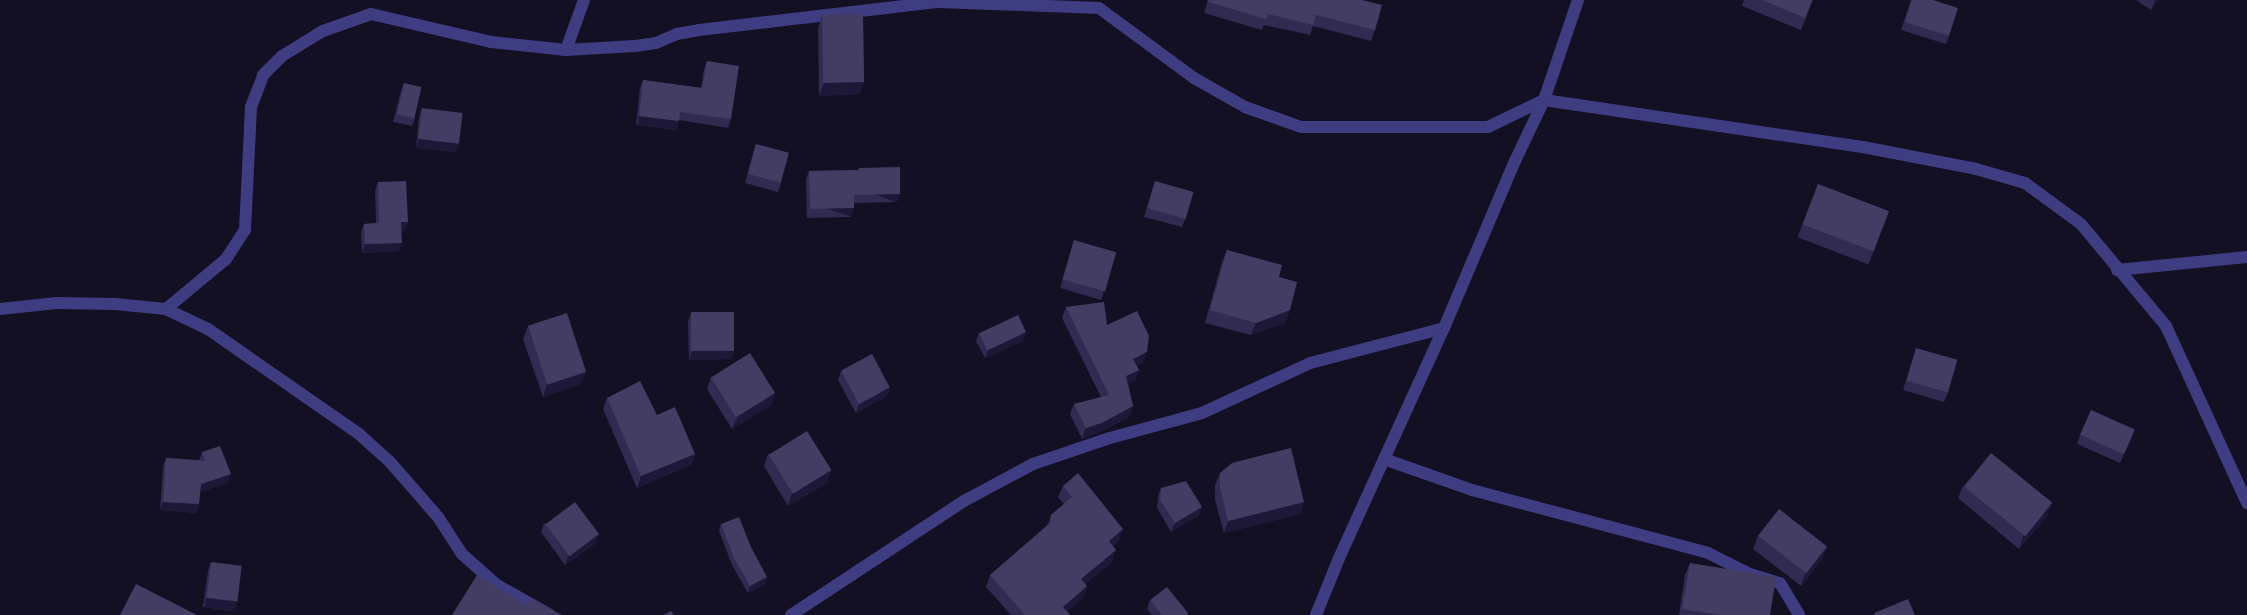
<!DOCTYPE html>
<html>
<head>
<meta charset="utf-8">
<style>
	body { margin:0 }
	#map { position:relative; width:2247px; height:615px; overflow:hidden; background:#131024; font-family:"Work Sans",sans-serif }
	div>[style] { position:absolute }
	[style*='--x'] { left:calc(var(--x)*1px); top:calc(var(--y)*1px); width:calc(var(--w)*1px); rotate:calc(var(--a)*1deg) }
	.street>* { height:12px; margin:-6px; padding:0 6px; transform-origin:6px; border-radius:6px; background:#3f3d81 }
	.wall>* { inset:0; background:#312a51; transform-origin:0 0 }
	.shaded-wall>* { inset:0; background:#1d1837; transform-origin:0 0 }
	.building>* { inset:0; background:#433c63; transform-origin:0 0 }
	span { translate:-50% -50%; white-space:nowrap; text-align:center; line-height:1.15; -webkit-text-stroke:5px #131024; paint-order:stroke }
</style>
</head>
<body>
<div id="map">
	<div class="street">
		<div style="--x:566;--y:50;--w:53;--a:-70.2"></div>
		<div style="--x:2117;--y:270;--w:131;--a:-5.7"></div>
		<div style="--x:0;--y:309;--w:57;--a:-6"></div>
		<div style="--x:57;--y:303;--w:58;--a:1"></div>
		<div style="--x:115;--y:304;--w:51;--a:5.6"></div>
		<div style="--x:166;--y:309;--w:47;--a:25.5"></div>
		<div style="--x:208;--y:329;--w:184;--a:34.8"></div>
		<div style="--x:359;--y:434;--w:42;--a:42.1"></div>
		<div style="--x:390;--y:462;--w:73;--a:48.9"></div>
		<div style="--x:438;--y:517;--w:44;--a:57"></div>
		<div style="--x:462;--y:554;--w:47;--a:41.5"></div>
		<div style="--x:497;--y:585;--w:61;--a:29.5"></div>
		<div style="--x:166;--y:309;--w:78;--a:-39.8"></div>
		<div style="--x:226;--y:259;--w:35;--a:-57"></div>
		<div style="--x:245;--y:230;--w:123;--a:-87.2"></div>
		<div style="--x:251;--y:107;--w:34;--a:-69"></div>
		<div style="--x:263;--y:75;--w:27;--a:-45"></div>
		<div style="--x:282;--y:56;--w:48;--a:-31.4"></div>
		<div style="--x:323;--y:31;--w:51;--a:-19.5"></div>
		<div style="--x:371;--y:14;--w:123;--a:13.1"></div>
		<div style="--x:491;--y:42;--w:75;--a:6.1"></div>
		<div style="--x:566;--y:50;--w:69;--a:-3.3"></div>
		<div style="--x:635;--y:46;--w:21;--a:-8"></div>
		<div style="--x:656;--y:43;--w:23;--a:-23"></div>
		<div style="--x:677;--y:34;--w:22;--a:-10"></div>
		<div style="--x:699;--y:30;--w:241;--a:-6.7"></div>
		<div style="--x:938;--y:2;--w:161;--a:2.1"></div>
		<div style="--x:1099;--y:8;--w:118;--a:36.4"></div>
		<div style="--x:1194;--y:78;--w:59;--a:29.6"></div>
		<div style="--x:1245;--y:107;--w:59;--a:19.7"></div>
		<div style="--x:1301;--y:127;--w:187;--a:0"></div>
		<div style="--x:1488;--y:127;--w:62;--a:-25.7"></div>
		<div style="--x:1544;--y:100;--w:322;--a:8.4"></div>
		<div style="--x:1863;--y:147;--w:115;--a:11"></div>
		<div style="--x:1976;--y:169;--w:51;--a:15.9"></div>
		<div style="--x:2025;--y:183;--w:69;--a:36.2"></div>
		<div style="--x:2081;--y:224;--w:133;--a:50.2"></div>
		<div style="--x:2166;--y:326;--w:195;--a:65.4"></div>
		<div style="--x:1384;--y:459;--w:93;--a:19.4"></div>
		<div style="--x:1472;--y:490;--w:244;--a:14.9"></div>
		<div style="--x:1708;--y:553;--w:47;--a:26.6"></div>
		<div style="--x:1750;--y:574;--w:31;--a:17"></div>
		<div style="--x:1780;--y:583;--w:37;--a:59"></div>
		<div style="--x:791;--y:615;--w:207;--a:-33.4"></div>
		<div style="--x:964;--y:501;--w:78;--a:-28.2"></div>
		<div style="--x:1033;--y:464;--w:81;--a:-18.7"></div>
		<div style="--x:1110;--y:438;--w:95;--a:-15.2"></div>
		<div style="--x:1202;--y:413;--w:119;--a:-24.8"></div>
		<div style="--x:1310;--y:363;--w:138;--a:-14.6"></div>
		<div style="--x:1316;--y:615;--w:61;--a:-68"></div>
		<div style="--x:1339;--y:558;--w:253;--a:-65.5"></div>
		<div style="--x:1444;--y:328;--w:181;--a:-67"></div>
		<div style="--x:1515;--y:161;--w:68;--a:-64.6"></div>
		<div style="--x:1544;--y:100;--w:106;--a:-71.2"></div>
	</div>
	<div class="wall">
		<div style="clip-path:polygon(1208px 0,1362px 0,1375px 30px,1371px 41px,1313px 26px,1310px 35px,1264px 25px,1262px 30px,1204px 13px)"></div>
		<div style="clip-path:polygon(1744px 0,1813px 0,1801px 30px,1742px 6px)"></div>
		<div style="clip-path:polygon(1911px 0,1949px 36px,1946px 44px,1901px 30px)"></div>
		<div style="clip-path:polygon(2136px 0,2158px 0,2151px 10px)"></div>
		<div style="clip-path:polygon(822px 15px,864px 82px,859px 94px,819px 96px,818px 28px)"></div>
		<div style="clip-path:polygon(707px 61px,731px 119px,728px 128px,679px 120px,676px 130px,636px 125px,640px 88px,643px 80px,701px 88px,704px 69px)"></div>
		<div style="clip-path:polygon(404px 83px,415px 118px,412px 126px,393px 122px,401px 91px)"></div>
		<div style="clip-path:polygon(422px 108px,456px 152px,416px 148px,419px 117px)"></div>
		<div style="clip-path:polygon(756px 144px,781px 183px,778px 192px,745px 183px,753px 153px)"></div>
		<div style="clip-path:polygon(859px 168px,897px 202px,854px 203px,851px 217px,807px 218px,806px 179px,809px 171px,858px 170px)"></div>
		<div style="clip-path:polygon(1155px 181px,1185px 219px,1182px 227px,1144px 217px)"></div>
		<div style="clip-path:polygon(378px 182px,405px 231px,401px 231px,399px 251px,362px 253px,361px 232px,364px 224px,376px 223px,375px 191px)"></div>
		<div style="left:1818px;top:184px;width:76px;height:57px;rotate:21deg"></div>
		<div style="clip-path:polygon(1074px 240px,1104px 291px,1101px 300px,1060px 288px)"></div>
		<div style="clip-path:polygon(1227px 250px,1290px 310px,1285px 323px,1251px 335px,1205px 323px,1222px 262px)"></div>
		<div style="clip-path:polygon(1066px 307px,1107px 325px,1143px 362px,1136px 366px,1139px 370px,1135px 381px,1128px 384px,1133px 406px,1129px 417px,1098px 433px,1082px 439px,1070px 414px,1074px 404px,1101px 397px,1062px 318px)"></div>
		<div style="clip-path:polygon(691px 313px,734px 351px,731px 359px,689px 360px,688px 321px)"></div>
		<div style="clip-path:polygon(528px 326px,581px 384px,543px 397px,523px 339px)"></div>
		<div style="clip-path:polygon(979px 333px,1023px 341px,985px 358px,976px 341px)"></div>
		<div style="clip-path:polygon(1916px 348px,1948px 393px,1944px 402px,1903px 390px)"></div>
		<div style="clip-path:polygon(841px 371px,887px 396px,856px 413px,838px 380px)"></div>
		<div style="clip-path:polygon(711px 377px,775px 393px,771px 405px,732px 429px,707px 389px)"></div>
		<div style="clip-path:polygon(607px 398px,657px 415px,695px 454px,691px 465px,637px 488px,603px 409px)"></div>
		<div style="clip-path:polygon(2080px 435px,2132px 438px,2120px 463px,2077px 444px)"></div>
		<div style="clip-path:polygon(202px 452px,231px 474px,227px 483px,200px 492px,199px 504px,196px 513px,160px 510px,163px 467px,166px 458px,199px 460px)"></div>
		<div style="clip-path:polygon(768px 454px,831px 470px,827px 483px,788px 506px,764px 466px)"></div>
		<div style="clip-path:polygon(1220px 473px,1304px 502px,1300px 514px,1224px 533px,1215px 500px,1215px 485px)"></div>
		<div style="clip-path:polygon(1063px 486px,1123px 529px,1119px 540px,1113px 546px,1112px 562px,1085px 584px,1087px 586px,1083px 598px,1067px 611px,1070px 615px,1011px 615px,986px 587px,990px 575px,1047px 526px,1051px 515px,1064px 504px,1058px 497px)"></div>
		<div style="clip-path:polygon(1963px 486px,2047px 516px,2019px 549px,1958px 498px)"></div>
		<div style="clip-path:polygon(1161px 488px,1202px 507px,1198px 516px,1171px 532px,1157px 508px,1158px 496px)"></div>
		<div style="clip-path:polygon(544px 523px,596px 543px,565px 565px,541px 532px)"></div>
		<div style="clip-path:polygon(721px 524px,767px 577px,765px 584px,748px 593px,732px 565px,719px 531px)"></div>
		<div style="clip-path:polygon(1758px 536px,1827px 547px,1822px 559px,1801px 586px,1753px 549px)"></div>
		<div style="clip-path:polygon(211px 562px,234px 611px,203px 607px,208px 571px)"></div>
		<div style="clip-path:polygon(1690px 563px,1770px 615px,1679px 615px,1685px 575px)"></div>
		<div style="clip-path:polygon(1150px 600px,1188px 613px,1187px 615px,1152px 615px,1147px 609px)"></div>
	</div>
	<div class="shaded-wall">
		<div style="clip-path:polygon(2155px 0,2158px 0,2151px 10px)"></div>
		<div style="clip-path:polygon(864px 82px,859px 94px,819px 96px,824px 83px)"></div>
		<div style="left:639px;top:116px;width:40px;height:9px;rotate:7deg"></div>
		<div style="clip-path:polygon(419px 139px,459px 144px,456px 152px,416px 148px)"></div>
		<div style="left:900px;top:194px;width:9px;height:46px;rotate:111deg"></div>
		<div style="left:854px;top:208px;width:9px;height:44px;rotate:108deg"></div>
		<div style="clip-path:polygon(401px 222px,408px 222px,405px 231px,398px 231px)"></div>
		<div style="clip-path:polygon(402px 243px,399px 251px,362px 253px,365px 244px)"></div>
		<div style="clip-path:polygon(1290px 310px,1285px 323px,1251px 335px,1256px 323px)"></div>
		<div style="clip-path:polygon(1026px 332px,1023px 341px,985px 358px,988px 350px)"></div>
		<div style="clip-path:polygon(692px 351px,734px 351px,731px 359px,689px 360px)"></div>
		<div style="clip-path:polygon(1147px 352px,1143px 362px,1129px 369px,1133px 359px)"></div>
		<div style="clip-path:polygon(1139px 370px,1135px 381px,1122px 387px,1126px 376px)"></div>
		<div style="clip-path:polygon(586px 372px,581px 384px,543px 397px,547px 384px)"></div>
		<div style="clip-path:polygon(890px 388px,887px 396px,856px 413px,859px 404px)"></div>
		<div style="clip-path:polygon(775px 393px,771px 405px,732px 429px,737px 417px)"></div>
		<div style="clip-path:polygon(1133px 406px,1129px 417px,1098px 433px,1082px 439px,1086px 428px)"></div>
		<div style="clip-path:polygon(2135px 430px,2132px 438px,2120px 463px,2123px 455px)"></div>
		<div style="clip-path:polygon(695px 454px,691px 465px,637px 488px,641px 476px)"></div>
		<div style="clip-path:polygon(831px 470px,827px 483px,788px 506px,792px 493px)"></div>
		<div style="clip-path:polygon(231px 474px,227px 483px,198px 493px,201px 484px)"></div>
		<div style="clip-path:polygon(163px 502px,199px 504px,196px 513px,160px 510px)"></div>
		<div style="clip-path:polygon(1304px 502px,1300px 514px,1224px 533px,1228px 521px)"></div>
		<div style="clip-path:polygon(2052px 503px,2047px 516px,2019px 549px,2023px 537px)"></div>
		<div style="clip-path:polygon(1202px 507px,1198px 516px,1171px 532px,1175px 523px)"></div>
		<div style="clip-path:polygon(1123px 529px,1119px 540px,1105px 552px,1109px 541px)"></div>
		<div style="clip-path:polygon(599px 534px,596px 543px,565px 565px,568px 556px)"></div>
		<div style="clip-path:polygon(1827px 547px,1822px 559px,1801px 586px,1805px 574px)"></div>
		<div style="clip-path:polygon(1116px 550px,1112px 562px,1077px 591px,1081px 579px)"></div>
		<div style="clip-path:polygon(767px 577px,765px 584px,748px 593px,750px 586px)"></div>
		<div style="clip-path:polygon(1087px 586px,1083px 598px,1063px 615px,1063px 607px)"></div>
		<div style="left:206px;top:598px;width:31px;height:9px;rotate:7deg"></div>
	</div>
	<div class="building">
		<div style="clip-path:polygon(1209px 0,1362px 0,1382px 5px,1375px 30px,1316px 15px,1313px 25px,1268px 14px,1266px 19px,1208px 2px)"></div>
		<div style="clip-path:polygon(1762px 0,1812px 0,1805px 18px)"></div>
		<div style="clip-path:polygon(1912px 0,1933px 0,1958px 8px,1949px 36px,1905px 22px)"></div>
		<div style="left:863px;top:14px;width:68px;height:41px;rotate:89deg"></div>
		<div style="clip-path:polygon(707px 61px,739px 66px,731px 119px,680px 112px,679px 121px,639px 116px,643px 80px,702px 88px)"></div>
		<div style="left:404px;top:83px;width:18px;height:32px;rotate:13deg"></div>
		<div style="left:422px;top:108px;width:41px;height:31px;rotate:7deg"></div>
		<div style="left:756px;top:144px;width:34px;height:31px;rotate:15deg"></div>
		<div style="clip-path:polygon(900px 167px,900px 194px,854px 195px,854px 208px,810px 209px,809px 171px,859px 170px,859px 168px)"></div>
		<div style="clip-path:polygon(406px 181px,408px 222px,401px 222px,402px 243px,365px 244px,364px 224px,379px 223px,378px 182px)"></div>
		<div style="left:1155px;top:181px;width:40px;height:28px;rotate:16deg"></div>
		<div style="left:1818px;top:184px;width:76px;height:43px;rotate:21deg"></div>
		<div style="left:1074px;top:240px;width:44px;height:41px;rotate:16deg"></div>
		<div style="clip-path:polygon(1227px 250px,1282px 265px,1279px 277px,1297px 282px,1290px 310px,1256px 323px,1210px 310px)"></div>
		<div style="clip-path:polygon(1104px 302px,1107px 325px,1137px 311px,1149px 336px,1147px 352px,1133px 359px,1139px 370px,1126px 376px,1133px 406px,1102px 423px,1086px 428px,1074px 404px,1109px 395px,1066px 307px)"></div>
		<div style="left:734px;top:312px;width:39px;height:43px;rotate:90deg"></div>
		<div style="left:567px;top:313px;width:62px;height:41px;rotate:72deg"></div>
		<div style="left:1018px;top:315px;width:19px;height:43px;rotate:65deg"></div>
		<div style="left:1916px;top:348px;width:43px;height:34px;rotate:16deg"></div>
		<div style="left:750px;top:353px;width:47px;height:46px;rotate:58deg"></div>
		<div style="left:872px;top:354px;width:38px;height:35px;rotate:62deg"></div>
		<div style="clip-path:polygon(640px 381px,657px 415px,675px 407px,695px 454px,641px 476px,607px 398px)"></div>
		<div style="left:2091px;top:410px;width:48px;height:27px;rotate:24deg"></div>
		<div style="left:807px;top:431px;width:46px;height:45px;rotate:58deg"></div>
		<div style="clip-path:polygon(220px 446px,231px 474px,201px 484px,199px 504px,163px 502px,166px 458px,205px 461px,202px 452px)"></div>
		<div style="clip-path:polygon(1291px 448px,1304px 502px,1228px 521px,1220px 488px,1220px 473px,1232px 463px)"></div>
		<div style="left:1991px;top:453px;width:79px;height:43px;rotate:39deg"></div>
		<div style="clip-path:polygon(1078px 473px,1123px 529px,1109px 541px,1116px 550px,1081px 579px,1087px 586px,1063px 607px,1070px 615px,1025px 615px,990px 575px,1051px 522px,1051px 515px,1072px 497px,1063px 486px)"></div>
		<div style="clip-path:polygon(1186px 481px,1202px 507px,1175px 523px,1160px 500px,1161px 488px)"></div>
		<div style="left:575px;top:502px;width:40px;height:37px;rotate:53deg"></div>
		<div style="left:1779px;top:509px;width:61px;height:34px;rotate:38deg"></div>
		<div style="clip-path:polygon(739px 517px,751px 547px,767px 577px,750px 586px,734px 558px,721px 524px)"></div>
		<div style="left:211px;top:562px;width:31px;height:36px;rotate:7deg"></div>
		<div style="clip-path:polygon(1690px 563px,1776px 577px,1770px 615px,1721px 615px,1682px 609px)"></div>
		<div style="clip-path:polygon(477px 575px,527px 606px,531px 599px,562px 615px,452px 615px)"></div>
		<div style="clip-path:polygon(136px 584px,197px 615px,120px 615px)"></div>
		<div style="clip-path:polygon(1167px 587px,1188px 613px,1186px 615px,1162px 615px,1150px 600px)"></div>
		<div style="clip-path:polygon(1908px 599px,1915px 615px,1875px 615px,1874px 613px)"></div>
		<div style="clip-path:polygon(671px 611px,674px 615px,664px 615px)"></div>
	</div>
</div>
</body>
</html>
